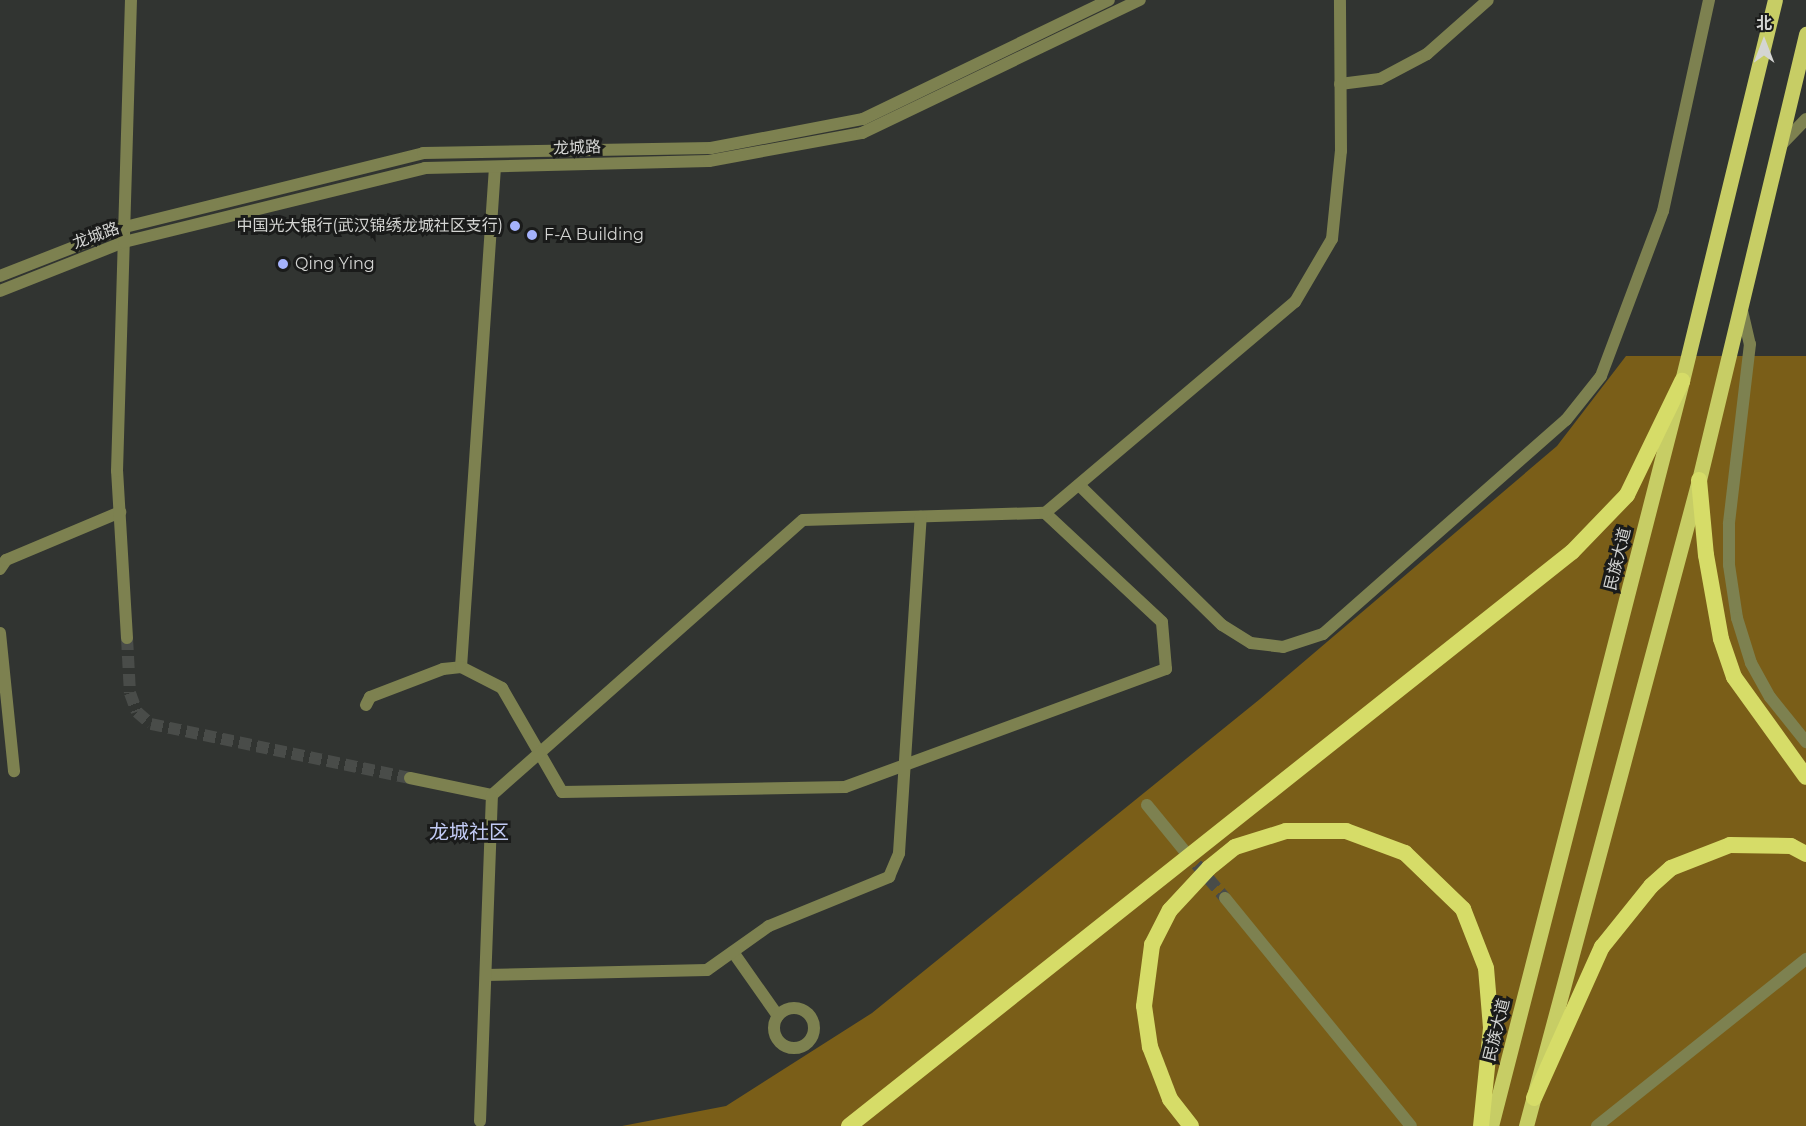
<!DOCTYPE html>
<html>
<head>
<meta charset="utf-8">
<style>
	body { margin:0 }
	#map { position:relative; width:1806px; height:1126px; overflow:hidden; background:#313431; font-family:Montserrat,"Noto Sans SC",sans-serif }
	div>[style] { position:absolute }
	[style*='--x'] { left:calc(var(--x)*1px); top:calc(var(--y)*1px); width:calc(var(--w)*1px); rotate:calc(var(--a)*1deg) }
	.forest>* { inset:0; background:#7a5e18 }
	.minor-tunnel>* { height:12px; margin-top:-6px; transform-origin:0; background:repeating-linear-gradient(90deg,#494c49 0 12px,transparent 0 18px) }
	.minor>* { height:12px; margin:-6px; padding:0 6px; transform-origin:6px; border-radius:6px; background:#7d8150 }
	.minor>.ring { margin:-6px; padding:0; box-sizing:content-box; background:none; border:12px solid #7d8150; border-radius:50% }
	.tertiary>* { height:12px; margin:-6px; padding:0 6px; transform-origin:6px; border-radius:6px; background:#7d8150 }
	.primary>* { height:15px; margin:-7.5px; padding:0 7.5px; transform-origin:7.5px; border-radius:7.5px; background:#c7cd65 }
	.trunk>* { height:16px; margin:-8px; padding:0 8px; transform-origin:8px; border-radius:8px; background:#d6dc68 }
	.dots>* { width:16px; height:16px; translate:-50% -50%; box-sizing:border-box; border:3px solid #1a1b1a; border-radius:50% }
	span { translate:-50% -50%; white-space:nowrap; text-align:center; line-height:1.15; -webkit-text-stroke:6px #1a1b1a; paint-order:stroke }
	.street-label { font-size:16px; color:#d4d5d3 }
	.poi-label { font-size:16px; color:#d4d5d3 }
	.right { translate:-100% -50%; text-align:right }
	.left { translate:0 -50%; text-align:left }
	.quarter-label { font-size:20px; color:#c1caf4 }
	.north { position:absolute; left:1734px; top:12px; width:60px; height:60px; -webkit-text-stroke:4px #1a1b1a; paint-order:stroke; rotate:0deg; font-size:16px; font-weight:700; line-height:24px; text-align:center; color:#d4d5d3 }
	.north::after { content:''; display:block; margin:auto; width:21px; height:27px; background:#d4d5d3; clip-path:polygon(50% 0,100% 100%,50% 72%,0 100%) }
</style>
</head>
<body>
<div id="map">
	<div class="forest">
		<div style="clip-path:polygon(1626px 356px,1806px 356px,1806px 1126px,622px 1126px,726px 1106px,872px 1013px,1260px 699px,1557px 446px)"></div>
	</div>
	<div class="minor-tunnel">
		<div style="--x:127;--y:638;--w:55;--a:86.9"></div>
		<div style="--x:130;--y:693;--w:20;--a:70"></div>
		<div style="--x:137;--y:712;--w:18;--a:41"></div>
		<div style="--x:151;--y:724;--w:265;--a:11.8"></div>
		<div style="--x:1185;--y:851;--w:62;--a:49.6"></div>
	</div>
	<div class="minor">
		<div style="--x:1340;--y:84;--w:40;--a:-7.1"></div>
		<div style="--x:1380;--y:79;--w:53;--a:-28"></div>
		<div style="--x:1427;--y:54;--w:81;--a:-41.5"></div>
		<div style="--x:1741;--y:306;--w:39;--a:77"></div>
		<div style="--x:1750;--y:344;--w:181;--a:96.7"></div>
		<div style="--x:1729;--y:524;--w:41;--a:90"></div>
		<div style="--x:1729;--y:565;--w:54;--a:81.4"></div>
		<div style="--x:1737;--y:618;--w:47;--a:72.7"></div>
		<div style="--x:1751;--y:663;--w:39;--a:61"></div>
		<div style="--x:1770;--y:697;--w:58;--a:51.3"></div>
		<div style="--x:1079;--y:485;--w:200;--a:44.4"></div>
		<div style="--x:1222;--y:625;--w:34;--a:32"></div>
		<div style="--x:1251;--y:643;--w:32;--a:7"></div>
		<div style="--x:1283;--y:647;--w:42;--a:-18"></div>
		<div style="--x:1323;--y:634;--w:324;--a:-41.4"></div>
		<div style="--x:1566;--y:420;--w:56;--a:-51.5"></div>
		<div style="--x:1601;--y:376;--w:176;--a:-69.4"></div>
		<div style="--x:1663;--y:211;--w:216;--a:-77.7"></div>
		<div style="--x:0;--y:569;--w:11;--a:-56"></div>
		<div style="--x:6;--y:560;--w:124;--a:-22.8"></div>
		<div style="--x:0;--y:633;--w:139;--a:84.2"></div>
		<div style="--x:127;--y:638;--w:167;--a:-93.4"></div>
		<div style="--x:117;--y:471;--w:471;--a:-88.3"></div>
		<div style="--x:461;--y:667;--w:501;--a:-86.11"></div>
		<div style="--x:366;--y:705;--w:9;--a:-63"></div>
		<div style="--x:370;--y:697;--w:78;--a:-21"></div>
		<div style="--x:443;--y:669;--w:18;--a:-6"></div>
		<div style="--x:461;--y:667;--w:46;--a:27.1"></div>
		<div style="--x:502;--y:688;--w:120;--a:60"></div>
		<div style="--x:562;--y:792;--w:283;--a:-1"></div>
		<div style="--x:845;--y:787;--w:342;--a:-20.2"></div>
		<div style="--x:1166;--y:669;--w:47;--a:-94.9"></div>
		<div style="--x:1162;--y:622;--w:160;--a:-137"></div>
		<div style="--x:410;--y:778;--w:84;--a:11.7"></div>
		<div style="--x:492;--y:795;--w:415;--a:-41.5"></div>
		<div style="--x:803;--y:520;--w:242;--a:-1.7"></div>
		<div style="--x:1045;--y:513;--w:327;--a:-40.2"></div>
		<div style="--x:1295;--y:302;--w:73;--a:-59.6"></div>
		<div style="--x:1332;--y:239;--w:88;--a:-84.2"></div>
		<div style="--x:1341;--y:151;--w:151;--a:-90.4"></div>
		<div style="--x:1147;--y:805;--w:57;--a:50.7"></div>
		<div style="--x:1225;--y:898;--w:294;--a:50.8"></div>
		<div style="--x:733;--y:952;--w:78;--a:54.9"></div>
		<div style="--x:486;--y:975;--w:221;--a:-1.3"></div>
		<div style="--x:707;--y:970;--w:76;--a:-35.4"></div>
		<div style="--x:769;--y:926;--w:130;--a:-22.2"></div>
		<div style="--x:889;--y:877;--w:26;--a:-67"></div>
		<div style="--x:899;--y:853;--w:337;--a:-86.3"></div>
		<div class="ring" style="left:774px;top:1008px;width:28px;height:28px"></div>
		<div style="--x:480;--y:1121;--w:326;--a:-87.9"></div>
		<div style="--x:1597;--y:1126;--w:268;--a:-38.6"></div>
	</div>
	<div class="tertiary">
		<div style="--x:1779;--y:147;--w:39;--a:-46"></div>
		<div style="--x:0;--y:276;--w:134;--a:-21.4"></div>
		<div style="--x:125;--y:227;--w:307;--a:-13.9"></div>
		<div style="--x:423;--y:153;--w:288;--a:-1"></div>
		<div style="--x:711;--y:148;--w:155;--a:-10.8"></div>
		<div style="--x:863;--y:119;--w:273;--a:-25.8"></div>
		<div style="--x:0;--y:291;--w:133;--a:-21.6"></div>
		<div style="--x:124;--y:242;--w:310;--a:-13.8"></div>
		<div style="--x:425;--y:168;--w:284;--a:-1.4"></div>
		<div style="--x:709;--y:161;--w:156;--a:-10.4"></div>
		<div style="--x:862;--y:133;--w:308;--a:-25.6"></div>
	</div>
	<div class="primary">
		<div style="--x:1491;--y:1126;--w:769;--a:-75.62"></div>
		<div style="--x:1682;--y:381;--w:392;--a:-76.3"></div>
		<div style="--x:1526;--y:1126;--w:669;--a:-75.01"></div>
		<div style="--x:1699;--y:480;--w:459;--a:-76.5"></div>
	</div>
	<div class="trunk">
		<div style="--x:1699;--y:480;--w:75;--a:84.7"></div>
		<div style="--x:1706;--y:555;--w:85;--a:79.9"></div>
		<div style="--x:1721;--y:639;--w:40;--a:71.1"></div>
		<div style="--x:1734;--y:677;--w:123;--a:54.2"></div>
		<div style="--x:1534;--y:1098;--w:166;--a:-65.8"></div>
		<div style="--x:1602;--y:947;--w:78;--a:-51.2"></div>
		<div style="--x:1651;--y:886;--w:27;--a:-42"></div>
		<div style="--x:1671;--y:868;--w:63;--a:-21.3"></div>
		<div style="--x:1730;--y:845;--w:61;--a:0.9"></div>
		<div style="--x:1791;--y:846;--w:17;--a:28"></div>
		<div style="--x:849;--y:1126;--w:923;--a:-38.45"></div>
		<div style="--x:1572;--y:552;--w:79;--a:-46"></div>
		<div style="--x:1627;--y:495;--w:127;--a:-64.2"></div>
		<div style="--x:1191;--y:1126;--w:34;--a:-128"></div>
		<div style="--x:1170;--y:1099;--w:56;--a:-111"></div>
		<div style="--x:1150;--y:1047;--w:41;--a:-98.3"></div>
		<div style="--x:1144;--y:1006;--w:62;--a:-82.5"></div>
		<div style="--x:1152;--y:945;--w:39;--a:-63"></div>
		<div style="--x:1170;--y:910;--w:57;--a:-47.1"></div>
		<div style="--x:1209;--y:868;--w:33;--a:-39"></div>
		<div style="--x:1235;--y:847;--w:53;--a:-17.4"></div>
		<div style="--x:1286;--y:831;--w:60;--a:0"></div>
		<div style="--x:1346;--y:831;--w:63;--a:20.4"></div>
		<div style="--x:1405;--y:853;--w:81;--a:44"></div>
		<div style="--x:1463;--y:909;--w:63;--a:68.7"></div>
		<div style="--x:1486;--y:968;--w:60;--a:85.2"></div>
		<div style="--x:1491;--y:1028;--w:99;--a:95.8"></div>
	</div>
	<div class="dots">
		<div style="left:515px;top:226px;background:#a4b2fc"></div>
		<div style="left:532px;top:235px;background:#a4b2fc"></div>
		<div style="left:283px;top:264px;background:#a4b2fc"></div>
	</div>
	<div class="street-label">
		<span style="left:577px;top:148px;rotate:-2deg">龙城路</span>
		<span style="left:96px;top:236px;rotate:-20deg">龙城路</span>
		<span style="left:1618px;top:559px;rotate:-76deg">民族大道</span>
		<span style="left:1497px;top:1030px;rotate:-76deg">民族大道</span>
	</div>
	<div class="poi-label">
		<span class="right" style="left:503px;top:226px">中国光大银行(武汉锦绣龙城社区支行)</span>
		<span class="left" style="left:544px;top:235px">F-A Building</span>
		<span class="left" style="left:295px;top:264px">Qing Ying</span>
	</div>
	<div class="quarter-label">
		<span style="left:469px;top:832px">龙城社区</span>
	</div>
	<div class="north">北</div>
</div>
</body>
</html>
